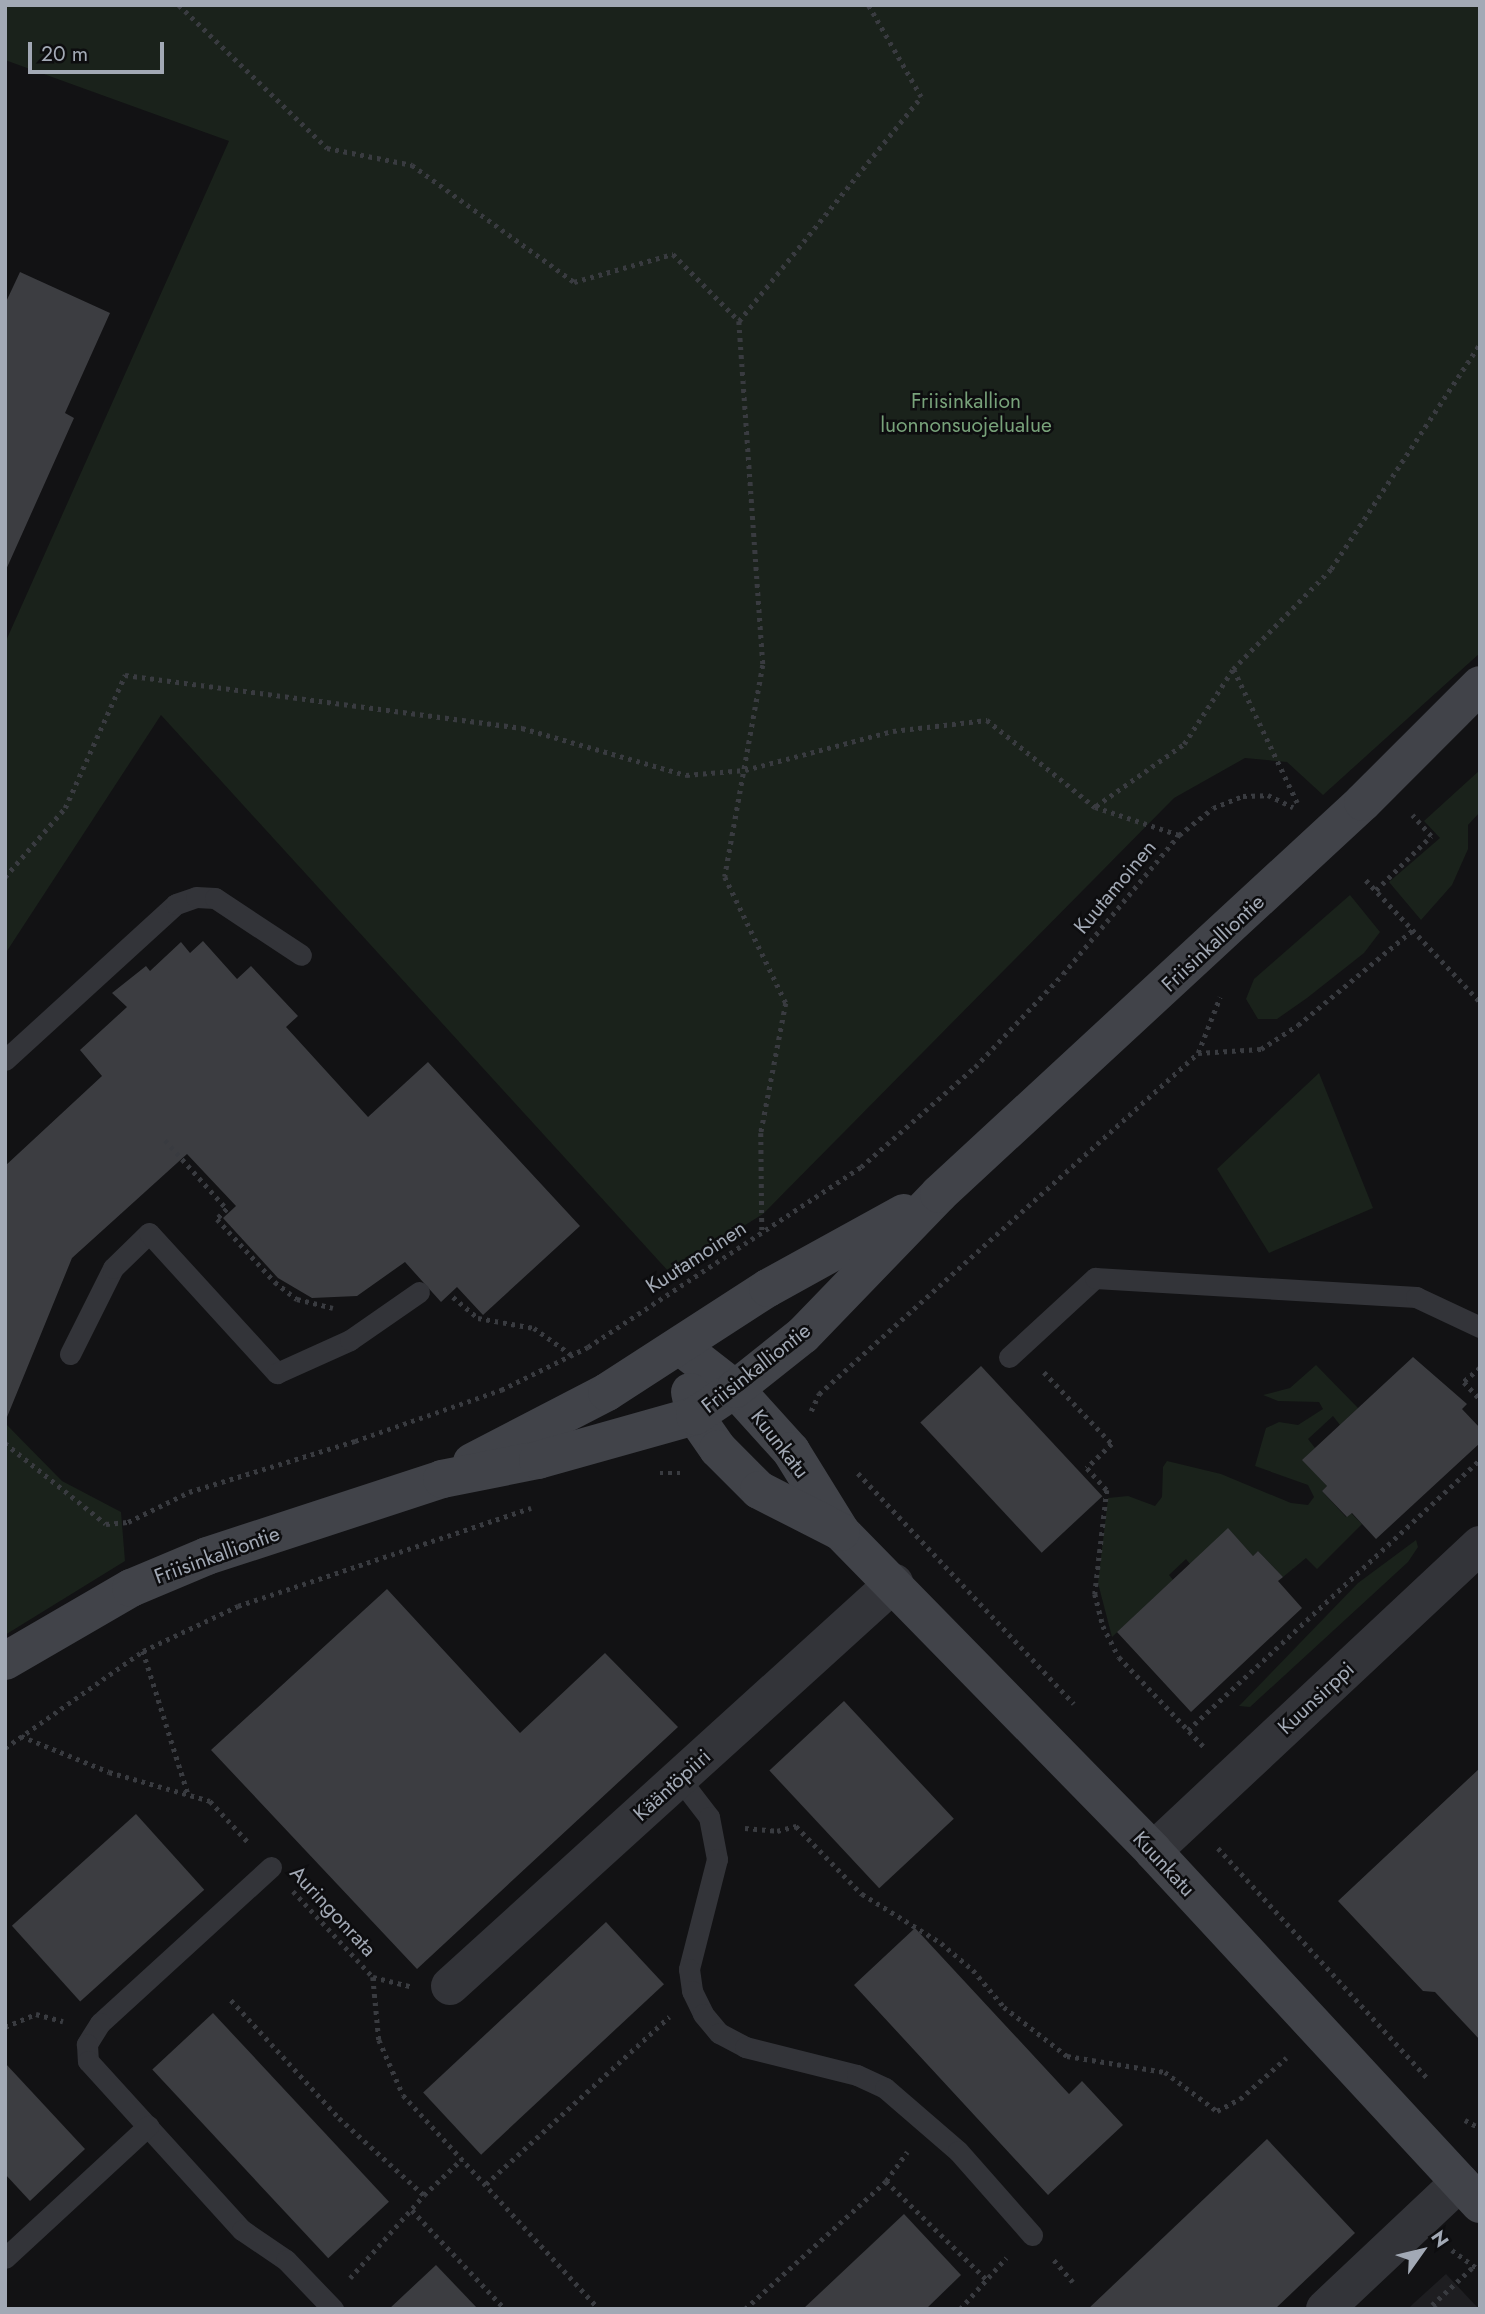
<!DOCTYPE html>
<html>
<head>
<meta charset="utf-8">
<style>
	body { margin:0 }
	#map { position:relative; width:1485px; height:2314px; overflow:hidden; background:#121214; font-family:Jost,sans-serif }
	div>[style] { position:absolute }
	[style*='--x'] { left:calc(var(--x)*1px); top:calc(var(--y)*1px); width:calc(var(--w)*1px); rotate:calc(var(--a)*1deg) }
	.built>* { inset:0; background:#1e1e21 }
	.green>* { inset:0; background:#1a221b }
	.building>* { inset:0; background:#3c3d41; transform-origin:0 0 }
	.path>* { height:4.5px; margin-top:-2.25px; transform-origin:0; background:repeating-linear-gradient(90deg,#393b40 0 3.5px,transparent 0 8.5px) }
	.lane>* { height:21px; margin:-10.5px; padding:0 10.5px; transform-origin:10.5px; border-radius:10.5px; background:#333439 }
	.street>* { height:38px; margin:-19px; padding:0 19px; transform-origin:19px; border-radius:19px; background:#333439 }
	.secondary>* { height:38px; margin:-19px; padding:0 19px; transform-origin:19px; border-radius:19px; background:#414349 }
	span { translate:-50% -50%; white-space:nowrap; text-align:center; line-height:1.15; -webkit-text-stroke:5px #0d0d0f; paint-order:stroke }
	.park-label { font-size:21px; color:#78a27a }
	.street-label { font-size:21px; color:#a2a9b5 }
	.frame { position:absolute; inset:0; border:7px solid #a2a9b5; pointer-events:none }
	.north { position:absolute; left:1387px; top:2216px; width:70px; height:70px; -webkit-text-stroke:5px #0d0d0f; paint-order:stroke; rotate:56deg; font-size:19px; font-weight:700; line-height:28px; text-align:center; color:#a2a9b5 }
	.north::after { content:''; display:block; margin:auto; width:24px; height:32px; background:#a2a9b5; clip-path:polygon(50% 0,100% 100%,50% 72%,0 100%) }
	.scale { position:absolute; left:28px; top:42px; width:136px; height:32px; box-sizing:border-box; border:4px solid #a2a9b5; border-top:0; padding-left:9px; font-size:21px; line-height:24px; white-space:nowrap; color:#a2a9b5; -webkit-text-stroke:5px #0d0d0f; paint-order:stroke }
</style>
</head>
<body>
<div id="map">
	<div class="built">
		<div style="clip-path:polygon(1446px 2274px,1479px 2309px,1408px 2309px,1414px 2303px)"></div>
	</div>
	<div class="green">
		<div style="clip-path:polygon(5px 5px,1480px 5px,1480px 653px,1323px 795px,1287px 762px,1245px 758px,1174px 798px,763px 1214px,669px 1272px,161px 715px,5px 954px,5px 643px,229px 141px,5px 60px)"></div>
		<div style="clip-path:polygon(1480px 770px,1480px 812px,1468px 825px,1468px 849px,1452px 885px,1421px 920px,1389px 882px,1440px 838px,1424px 821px)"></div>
		<div style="clip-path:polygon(1350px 895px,1380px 932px,1364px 953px,1307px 998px,1277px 1019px,1258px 1019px,1246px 999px,1254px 979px)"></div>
		<div style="clip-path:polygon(1319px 1073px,1373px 1208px,1269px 1253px,1217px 1169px)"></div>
		<div style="clip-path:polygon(1316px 1365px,1358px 1408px,1340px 1425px,1333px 1416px,1308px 1439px,1315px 1448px,1303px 1460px,1327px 1486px,1322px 1491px,1346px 1517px,1351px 1513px,1362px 1524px,1317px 1569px,1306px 1558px,1283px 1577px,1258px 1551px,1253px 1556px,1228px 1529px,1190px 1564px,1186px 1559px,1169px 1575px,1173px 1580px,1112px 1637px,1098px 1583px,1108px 1498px,1128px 1496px,1155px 1506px,1162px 1497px,1163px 1467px,1167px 1461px,1221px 1474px,1291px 1503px,1308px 1505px,1314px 1497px,1308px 1485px,1255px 1466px,1266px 1428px,1279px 1422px,1298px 1425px,1323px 1409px,1319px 1402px,1278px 1401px,1263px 1395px,1290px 1388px)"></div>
		<div style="clip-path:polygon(5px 1423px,62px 1481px,121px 1512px,125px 1561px,5px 1635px)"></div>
		<div style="clip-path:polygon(1416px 1540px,1418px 1547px,1408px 1562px,1250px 1707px,1239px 1706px,1358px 1583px)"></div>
	</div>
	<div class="building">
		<div style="clip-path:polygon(20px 272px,110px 313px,65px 413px,74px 418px,5px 572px,5px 304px)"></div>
		<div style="clip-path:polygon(203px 941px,237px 979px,251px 966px,298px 1016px,286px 1027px,368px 1117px,428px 1062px,580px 1226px,483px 1315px,457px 1287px,441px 1302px,405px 1262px,357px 1296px,312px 1298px,278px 1278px,223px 1218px,236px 1206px,187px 1154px,72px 1258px,5px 1422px,5px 1166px,102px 1076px,80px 1050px,127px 1007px,112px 993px,146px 966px,150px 971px,181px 942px,190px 953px)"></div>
		<div style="clip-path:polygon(1413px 1357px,1467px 1404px,1462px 1409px,1480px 1428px,1480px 1443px,1376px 1539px,1352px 1513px,1347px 1517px,1322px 1491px,1327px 1486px,1302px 1460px)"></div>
		<div style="left:981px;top:1366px;width:178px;height:83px;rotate:47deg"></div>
		<div style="clip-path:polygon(1228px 1528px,1253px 1556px,1258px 1551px,1283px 1577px,1278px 1581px,1302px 1608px,1191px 1712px,1117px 1632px)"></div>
		<div style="clip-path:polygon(387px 1589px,520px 1733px,605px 1653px,678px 1727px,417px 1969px,211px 1750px)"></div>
		<div style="left:844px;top:1701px;width:161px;height:102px;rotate:47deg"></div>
		<div style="clip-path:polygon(1480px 1768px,1480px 2040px,1435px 1992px,1423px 1991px,1338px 1901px)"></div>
		<div style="left:136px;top:1814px;width:102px;height:167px;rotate:48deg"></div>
		<div style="left:606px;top:1922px;width:85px;height:250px;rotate:47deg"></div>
		<div style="clip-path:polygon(915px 1928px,1069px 2094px,1082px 2081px,1123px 2125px,1048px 2195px,854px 1985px)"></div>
		<div style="left:213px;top:2013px;width:258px;height:83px;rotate:47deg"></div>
		<div style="clip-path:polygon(5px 2063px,85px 2149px,30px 2201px,5px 2174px)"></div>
		<div style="clip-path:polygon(1267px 2139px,1355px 2233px,1275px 2309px,1088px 2309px)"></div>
		<div style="clip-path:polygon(904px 2214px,961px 2275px,926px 2309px,803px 2309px)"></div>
		<div style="clip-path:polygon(436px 2265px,478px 2309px,389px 2309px)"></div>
	</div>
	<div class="path">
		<div style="--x:179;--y:5;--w:206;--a:44"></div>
		<div style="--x:327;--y:148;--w:87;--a:11.3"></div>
		<div style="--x:412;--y:165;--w:200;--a:35.8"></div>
		<div style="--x:574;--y:282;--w:103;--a:-15.8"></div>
		<div style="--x:673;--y:254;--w:94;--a:45.4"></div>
		<div style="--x:739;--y:321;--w:345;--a:86"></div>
		<div style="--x:763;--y:665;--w:215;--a:100.2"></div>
		<div style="--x:725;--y:877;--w:140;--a:64.2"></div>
		<div style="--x:786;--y:1003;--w:132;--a:100.9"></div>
		<div style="--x:761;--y:1133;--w:100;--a:89.4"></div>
		<div style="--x:739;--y:321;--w:289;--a:-50.9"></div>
		<div style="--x:921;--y:97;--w:106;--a:-119.9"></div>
		<div style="--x:1297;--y:803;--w:148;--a:-115.5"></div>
		<div style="--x:1233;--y:669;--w:140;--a:-45.6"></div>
		<div style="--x:1331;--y:569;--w:270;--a:-56.5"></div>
		<div style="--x:1096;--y:806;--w:108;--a:-35.2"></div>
		<div style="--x:1184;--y:744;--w:90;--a:-56.8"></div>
		<div style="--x:5;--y:877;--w:91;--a:-49"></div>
		<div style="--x:65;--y:808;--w:146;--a:-65.7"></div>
		<div style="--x:125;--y:675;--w:401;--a:7.6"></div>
		<div style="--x:522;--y:728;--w:171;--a:16"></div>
		<div style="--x:686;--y:775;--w:59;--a:-4.8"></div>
		<div style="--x:745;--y:770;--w:153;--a:-14.8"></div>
		<div style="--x:893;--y:731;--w:95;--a:-6.7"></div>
		<div style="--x:987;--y:720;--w:139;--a:38.9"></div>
		<div style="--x:1095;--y:807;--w:89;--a:18.4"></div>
		<div style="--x:1366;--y:880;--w:167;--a:46.9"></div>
		<div style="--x:1376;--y:890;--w:77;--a:-44.5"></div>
		<div style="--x:1431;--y:836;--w:28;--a:-132"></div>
		<div style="--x:1198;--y:1053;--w:63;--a:-3.6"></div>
		<div style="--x:1261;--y:1049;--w:44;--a:-33"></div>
		<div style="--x:1298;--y:1025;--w:149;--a:-39.6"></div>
		<div style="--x:165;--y:1140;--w:93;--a:48.1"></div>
		<div style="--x:227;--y:1209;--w:14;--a:135"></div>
		<div style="--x:217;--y:1219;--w:86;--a:47.4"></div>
		<div style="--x:275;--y:1282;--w:28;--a:38"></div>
		<div style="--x:297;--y:1299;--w:37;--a:14"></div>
		<div style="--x:453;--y:1297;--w:33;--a:40"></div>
		<div style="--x:478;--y:1318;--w:57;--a:10.1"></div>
		<div style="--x:534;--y:1328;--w:47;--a:35.4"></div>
		<div style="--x:1480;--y:1368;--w:21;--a:139"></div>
		<div style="--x:1464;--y:1382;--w:23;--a:47"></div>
		<div style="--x:1044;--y:1372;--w:99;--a:46.6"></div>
		<div style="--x:1112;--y:1444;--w:35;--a:136"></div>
		<div style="--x:1087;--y:1468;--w:30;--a:48"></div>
		<div style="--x:1107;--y:1490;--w:105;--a:96.6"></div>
		<div style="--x:1095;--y:1594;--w:33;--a:76"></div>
		<div style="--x:1103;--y:1626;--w:35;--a:63"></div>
		<div style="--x:1119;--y:1657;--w:124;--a:46.6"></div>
		<div style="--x:811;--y:1411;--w:19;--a:-65"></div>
		<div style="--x:819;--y:1394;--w:510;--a:-41.98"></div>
		<div style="--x:1198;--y:1053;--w:60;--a:-68.6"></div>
		<div style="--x:5;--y:1443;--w:129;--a:38.7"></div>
		<div style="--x:106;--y:1524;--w:22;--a:-5"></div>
		<div style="--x:128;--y:1522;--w:68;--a:-26.2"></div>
		<div style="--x:189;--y:1492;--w:174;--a:-17.1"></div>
		<div style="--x:355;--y:1441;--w:155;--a:-19.3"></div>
		<div style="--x:501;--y:1390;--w:97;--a:-26.3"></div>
		<div style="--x:588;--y:1347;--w:327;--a:-33.4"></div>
		<div style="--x:861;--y:1167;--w:152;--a:-41.3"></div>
		<div style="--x:975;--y:1067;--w:128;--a:-46.6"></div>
		<div style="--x:1063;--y:974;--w:181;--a:-50.2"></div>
		<div style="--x:1179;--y:835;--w:43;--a:-38.5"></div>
		<div style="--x:1213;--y:808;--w:32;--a:-22"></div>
		<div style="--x:1243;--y:796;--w:25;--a:-2"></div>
		<div style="--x:1268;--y:795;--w:28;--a:26"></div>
		<div style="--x:660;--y:1473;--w:23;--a:0"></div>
		<div style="--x:858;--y:1473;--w:316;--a:46.9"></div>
		<div style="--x:143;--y:1651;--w:150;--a:72.5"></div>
		<div style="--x:1188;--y:1730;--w:398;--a:-42.8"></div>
		<div style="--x:21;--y:1736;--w:95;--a:22.2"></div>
		<div style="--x:109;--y:1772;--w:105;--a:16"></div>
		<div style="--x:210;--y:1801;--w:57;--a:47.1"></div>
		<div style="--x:5;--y:1748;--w:169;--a:-35.1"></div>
		<div style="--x:143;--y:1651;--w:105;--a:-25.3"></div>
		<div style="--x:238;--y:1606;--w:309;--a:-18.5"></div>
		<div style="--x:745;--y:1828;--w:32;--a:5"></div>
		<div style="--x:777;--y:1831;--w:20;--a:-15"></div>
		<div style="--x:796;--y:1826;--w:95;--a:45.9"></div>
		<div style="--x:862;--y:1894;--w:93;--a:31.8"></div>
		<div style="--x:941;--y:1943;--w:42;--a:40.2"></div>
		<div style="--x:973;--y:1970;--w:48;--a:50"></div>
		<div style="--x:1004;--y:2007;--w:80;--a:37.9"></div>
		<div style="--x:1067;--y:2056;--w:99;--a:9.3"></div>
		<div style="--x:1165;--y:2072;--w:65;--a:36.9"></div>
		<div style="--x:1217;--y:2111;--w:26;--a:-28"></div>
		<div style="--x:1240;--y:2099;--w:62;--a:-41.7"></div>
		<div style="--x:1218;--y:1848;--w:314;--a:47.7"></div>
		<div style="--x:293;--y:1891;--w:117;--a:47.1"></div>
		<div style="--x:373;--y:1977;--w:63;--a:84.6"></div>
		<div style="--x:379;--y:2040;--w:60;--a:66.4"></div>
		<div style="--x:403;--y:2095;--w:290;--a:47.5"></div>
		<div style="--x:373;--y:1977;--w:38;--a:14"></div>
		<div style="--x:231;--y:2000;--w:160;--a:47.5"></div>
		<div style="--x:339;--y:2118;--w:115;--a:42.2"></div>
		<div style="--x:424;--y:2195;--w:52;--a:-43.5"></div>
		<div style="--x:5;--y:2027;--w:34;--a:-23"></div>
		<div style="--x:36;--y:2014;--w:28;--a:15"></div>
		<div style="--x:1465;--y:2120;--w:17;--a:28"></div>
		<div style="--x:886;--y:2181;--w:141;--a:44.4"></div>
		<div style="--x:486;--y:2184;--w:248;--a:-42.4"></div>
		<div style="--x:412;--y:2210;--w:136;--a:46.8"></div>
		<div style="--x:1452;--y:2250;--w:34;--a:36"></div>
		<div style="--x:1054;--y:2260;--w:29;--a:49"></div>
		<div style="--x:350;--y:2278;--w:111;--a:-48.3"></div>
		<div style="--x:745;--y:2309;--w:190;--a:-42.2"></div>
		<div style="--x:886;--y:2181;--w:36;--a:-54"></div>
		<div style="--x:960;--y:2309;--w:69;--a:-48"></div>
		<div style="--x:1436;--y:2309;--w:6;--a:-135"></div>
		<div style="--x:1432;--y:2305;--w:59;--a:-42.9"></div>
	</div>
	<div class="lane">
		<div style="--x:5;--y:1060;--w:231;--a:-42.4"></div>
		<div style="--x:176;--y:904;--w:21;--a:-19"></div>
		<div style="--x:196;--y:897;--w:19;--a:3"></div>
		<div style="--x:215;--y:898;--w:103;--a:33.5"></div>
		<div style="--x:70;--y:1354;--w:96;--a:-63.4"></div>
		<div style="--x:113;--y:1268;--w:50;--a:-44.2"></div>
		<div style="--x:149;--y:1233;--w:190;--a:47.6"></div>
		<div style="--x:277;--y:1373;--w:80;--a:-24.3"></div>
		<div style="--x:350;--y:1340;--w:84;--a:-34.8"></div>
		<div style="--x:1009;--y:1357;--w:117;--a:-42.6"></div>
		<div style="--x:1095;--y:1278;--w:322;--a:3.4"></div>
		<div style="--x:1416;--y:1297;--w:71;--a:25.1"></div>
		<div style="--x:679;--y:1778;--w:49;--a:52.4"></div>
		<div style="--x:709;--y:1817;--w:43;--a:79.2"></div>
		<div style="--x:717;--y:1859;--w:114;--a:104.3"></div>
		<div style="--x:689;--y:1969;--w:22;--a:82"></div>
		<div style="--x:692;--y:1991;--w:25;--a:64"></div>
		<div style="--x:703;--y:2014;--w:25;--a:50"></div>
		<div style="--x:719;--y:2033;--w:30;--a:28"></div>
		<div style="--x:745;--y:2047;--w:115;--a:14"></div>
		<div style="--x:857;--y:2075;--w:31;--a:25"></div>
		<div style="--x:885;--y:2088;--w:96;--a:40.8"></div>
		<div style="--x:958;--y:2151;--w:112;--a:48.6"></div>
		<div style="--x:271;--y:1867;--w:231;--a:137.6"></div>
		<div style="--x:100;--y:2023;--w:25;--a:122"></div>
		<div style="--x:87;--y:2044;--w:17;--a:87"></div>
		<div style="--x:88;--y:2061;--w:229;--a:47.7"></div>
		<div style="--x:242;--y:2230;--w:53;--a:34.3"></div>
		<div style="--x:286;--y:2260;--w:68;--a:46.2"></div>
		<div style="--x:5;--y:2258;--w:195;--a:-42.7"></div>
	</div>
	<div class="street">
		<div style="--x:1153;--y:1851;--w:448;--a:-43.1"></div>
		<div style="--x:450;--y:1986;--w:600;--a:-42.23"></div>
		<div style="--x:1325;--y:2309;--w:185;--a:-43.3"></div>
	</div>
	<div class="secondary">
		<div style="--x:681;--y:1347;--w:68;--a:37.9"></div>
		<div style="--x:735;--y:1389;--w:84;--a:47.9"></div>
		<div style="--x:791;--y:1451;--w:95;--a:58.3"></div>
		<div style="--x:841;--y:1532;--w:446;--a:45.6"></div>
		<div style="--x:1153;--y:1851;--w:481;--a:47.2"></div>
		<div style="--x:690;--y:1392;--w:25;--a:78"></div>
		<div style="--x:695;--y:1416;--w:40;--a:55.1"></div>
		<div style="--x:718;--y:1449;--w:58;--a:45"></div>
		<div style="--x:759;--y:1490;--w:92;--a:27.1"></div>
		<div style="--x:472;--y:1462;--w:152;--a:-27.4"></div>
		<div style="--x:607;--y:1392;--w:192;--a:-32.9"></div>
		<div style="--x:768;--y:1288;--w:155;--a:-28.9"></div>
		<div style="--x:5;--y:1661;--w:146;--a:-30.1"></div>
		<div style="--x:131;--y:1588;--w:82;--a:-22.8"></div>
		<div style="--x:207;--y:1556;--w:247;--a:-18.1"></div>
		<div style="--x:442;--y:1479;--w:98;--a:-11.2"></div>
		<div style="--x:538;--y:1460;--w:163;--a:-15.7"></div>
		<div style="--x:695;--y:1416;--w:48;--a:-34"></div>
		<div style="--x:735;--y:1389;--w:87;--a:-38.5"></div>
		<div style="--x:803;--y:1335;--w:196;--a:-46"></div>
		<div style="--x:939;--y:1194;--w:577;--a:-42.75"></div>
		<div style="--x:1363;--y:802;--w:165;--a:-45"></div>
	</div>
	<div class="park-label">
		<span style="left:966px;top:413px">Friisinkallion<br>luonnonsuojelualue</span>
	</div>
	<div class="street-label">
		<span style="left:1115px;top:887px;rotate:-50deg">Kuutamoinen</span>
		<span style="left:1213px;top:943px;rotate:-43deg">Friisinkalliontie</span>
		<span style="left:696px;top:1257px;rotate:-33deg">Kuutamoinen</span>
		<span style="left:756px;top:1368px;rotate:-38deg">Friisinkalliontie</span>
		<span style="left:780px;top:1444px;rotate:52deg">Kuunkatu</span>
		<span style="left:217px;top:1555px;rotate:-20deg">Friisinkalliontie</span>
		<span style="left:1316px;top:1698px;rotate:-43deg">Kuunsirppi</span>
		<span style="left:672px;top:1785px;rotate:-42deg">Kääntöpiiri</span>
		<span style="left:1164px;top:1864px;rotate:47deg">Kuunkatu</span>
		<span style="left:333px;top:1911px;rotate:47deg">Auringonrata</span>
	</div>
	<div class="frame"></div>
	<div class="north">N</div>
	<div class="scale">20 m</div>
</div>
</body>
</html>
